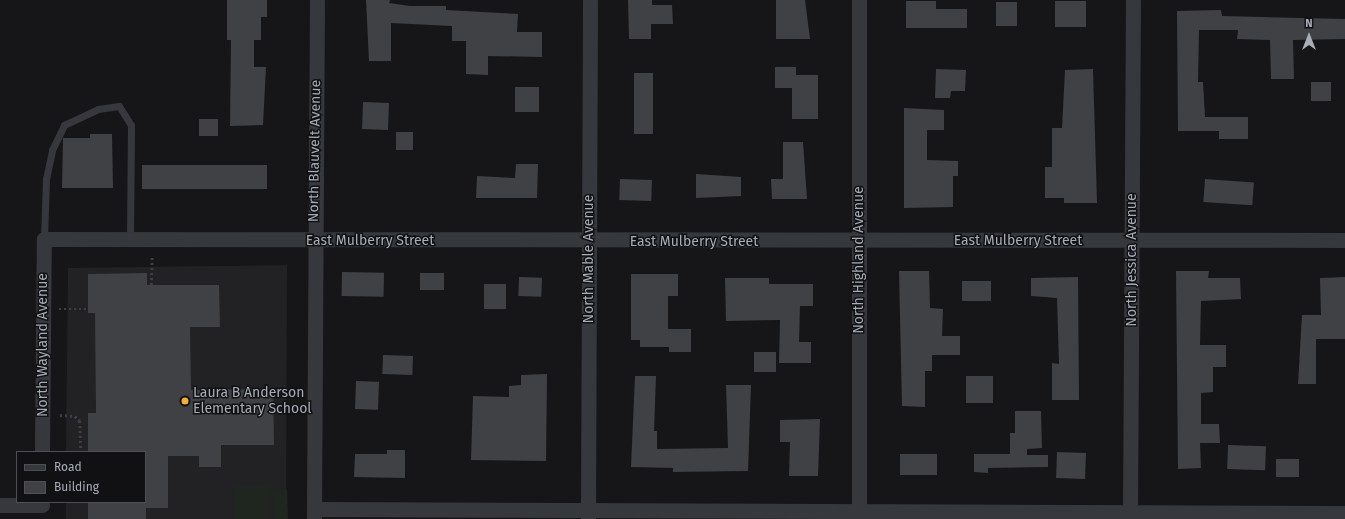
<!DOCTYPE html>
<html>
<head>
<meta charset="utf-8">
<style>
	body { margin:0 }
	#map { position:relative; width:1345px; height:519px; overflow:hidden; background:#161618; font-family:"Fira Sans",sans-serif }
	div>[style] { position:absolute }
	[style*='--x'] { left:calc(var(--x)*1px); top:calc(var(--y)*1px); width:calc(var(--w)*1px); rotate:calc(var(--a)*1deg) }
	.built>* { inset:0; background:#222225 }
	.green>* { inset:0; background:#1e261f; transform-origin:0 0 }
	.building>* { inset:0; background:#404145; transform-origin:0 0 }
	.path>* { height:2.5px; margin-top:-1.25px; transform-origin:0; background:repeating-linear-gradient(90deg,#3d3f44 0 2px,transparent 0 5px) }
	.service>* { height:7px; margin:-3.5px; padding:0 3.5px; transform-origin:3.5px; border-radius:3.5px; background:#37383d }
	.minor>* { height:15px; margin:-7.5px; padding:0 7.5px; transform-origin:7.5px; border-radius:7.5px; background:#37383d }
	.dots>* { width:11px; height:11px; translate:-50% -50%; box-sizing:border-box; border:2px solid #111113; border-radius:50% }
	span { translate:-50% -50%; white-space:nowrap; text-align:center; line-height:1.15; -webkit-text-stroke:3px #111113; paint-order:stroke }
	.street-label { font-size:14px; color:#a8adb8 }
	.poi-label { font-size:14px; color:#a8adb8 }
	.left { translate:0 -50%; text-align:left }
	.legend { position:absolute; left:16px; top:451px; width:130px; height:52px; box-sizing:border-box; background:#111113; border:1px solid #4d4f55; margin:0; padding:5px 7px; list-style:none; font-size:12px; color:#a8adb8 }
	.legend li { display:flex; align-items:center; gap:8px; height:20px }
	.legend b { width:20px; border:1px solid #4d4f55 }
	.north { position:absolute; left:1289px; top:16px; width:40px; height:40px; -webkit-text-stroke:3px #111113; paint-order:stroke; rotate:0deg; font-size:11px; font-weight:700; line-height:16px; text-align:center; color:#a8adb8 }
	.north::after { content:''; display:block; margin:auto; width:14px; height:18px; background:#a8adb8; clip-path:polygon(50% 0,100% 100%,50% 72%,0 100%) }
</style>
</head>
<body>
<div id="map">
	<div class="built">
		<div style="clip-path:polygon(287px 265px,286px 519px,66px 519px,66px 502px,145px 502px,145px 452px,66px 452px,68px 268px)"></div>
	</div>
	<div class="green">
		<div style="left:235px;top:486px;width:35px;height:33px"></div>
		<div style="left:287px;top:489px;width:30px;height:13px;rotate:88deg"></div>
	</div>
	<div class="building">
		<div style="clip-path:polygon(227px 0,267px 0,267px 17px,261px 17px,261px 40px,254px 40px,254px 67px,266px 67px,263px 125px,230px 126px,231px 40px,227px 40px)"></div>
		<div style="clip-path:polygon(366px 0,390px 0,389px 3px,410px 6px,446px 6px,446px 10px,518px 14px,517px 32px,542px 32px,542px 57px,488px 56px,488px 75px,466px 74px,466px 41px,452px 41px,452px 26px,391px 23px,391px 61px,369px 61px)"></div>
		<div style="clip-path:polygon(628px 0,652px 0,652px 5px,672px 5px,673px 24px,651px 24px,651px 39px,629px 39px)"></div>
		<div style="clip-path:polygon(776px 0,805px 0,810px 39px,776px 39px)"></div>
		<div style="clip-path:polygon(906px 1px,936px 1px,936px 9px,967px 9px,967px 28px,906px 28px)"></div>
		<div style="left:1086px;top:1px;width:26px;height:31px;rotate:90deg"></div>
		<div style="left:996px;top:2px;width:21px;height:24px"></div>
		<div style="clip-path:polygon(1221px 10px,1222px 16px,1345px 19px,1345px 39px,1293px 40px,1294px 79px,1271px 79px,1270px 40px,1237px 39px,1238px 30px,1199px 30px,1198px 82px,1203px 82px,1205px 117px,1248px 117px,1248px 139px,1219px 139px,1219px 131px,1178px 131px,1177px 11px)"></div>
		<div style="clip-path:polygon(775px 67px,796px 67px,796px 75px,818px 75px,818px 119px,792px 119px,792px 88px,775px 88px)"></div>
		<div style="clip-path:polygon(936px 69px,966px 70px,965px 91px,951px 91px,950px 98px,935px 98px)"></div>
		<div style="clip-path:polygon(1093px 69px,1097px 203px,1064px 203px,1064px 198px,1045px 198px,1045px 167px,1052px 167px,1052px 128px,1062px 128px,1065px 70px)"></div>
		<div style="left:634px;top:73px;width:19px;height:61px"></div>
		<div style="left:1311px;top:82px;width:20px;height:19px"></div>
		<div style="left:515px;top:87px;width:24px;height:25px"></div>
		<div style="left:363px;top:102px;width:26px;height:27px;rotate:2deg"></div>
		<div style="clip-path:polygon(904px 108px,944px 110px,944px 130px,927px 130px,927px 160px,958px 161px,958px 176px,953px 176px,953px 207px,904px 208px)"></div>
		<div style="left:199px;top:119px;width:19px;height:17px"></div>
		<div style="left:396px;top:132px;width:17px;height:18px"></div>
		<div style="clip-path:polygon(90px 134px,112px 134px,113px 188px,62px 188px,63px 138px,90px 138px)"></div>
		<div style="clip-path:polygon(783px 142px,803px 142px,807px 199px,772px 199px,771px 179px,783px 179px)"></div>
		<div style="clip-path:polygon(516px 164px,538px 164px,537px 198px,476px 198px,477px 176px,515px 178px)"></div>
		<div style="left:142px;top:165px;width:125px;height:24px"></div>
		<div style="clip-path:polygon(696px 174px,741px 177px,741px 196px,696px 198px)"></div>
		<div style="left:620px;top:179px;width:32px;height:21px;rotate:2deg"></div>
		<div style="left:1205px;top:179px;width:49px;height:23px;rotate:4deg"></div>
		<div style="clip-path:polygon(899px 271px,929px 271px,930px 308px,943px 309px,942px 336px,960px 336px,960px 355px,932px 355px,932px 371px,925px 371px,925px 407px,902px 406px)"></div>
		<div style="clip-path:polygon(1176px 271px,1209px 271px,1208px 278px,1240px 278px,1241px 299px,1201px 301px,1200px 345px,1226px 345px,1226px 367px,1213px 367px,1213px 392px,1201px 393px,1201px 424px,1219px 424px,1220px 443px,1200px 443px,1201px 468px,1178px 469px)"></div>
		<div style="left:342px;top:272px;width:42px;height:24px;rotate:1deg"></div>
		<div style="clip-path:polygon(147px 273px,147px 285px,219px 285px,220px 327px,190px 327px,191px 390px,273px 389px,274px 445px,221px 445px,221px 467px,199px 467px,199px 456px,168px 456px,168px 508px,146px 508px,146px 519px,88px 519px,88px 502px,145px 502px,145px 452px,88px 452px,88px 413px,96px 413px,95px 313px,88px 313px,88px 274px)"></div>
		<div style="left:420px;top:273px;width:24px;height:17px"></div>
		<div style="clip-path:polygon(631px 274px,678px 274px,678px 296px,668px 296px,668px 329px,691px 329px,691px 352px,669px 352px,669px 347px,640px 347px,640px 340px,631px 340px)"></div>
		<div style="left:519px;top:277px;width:23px;height:19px;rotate:2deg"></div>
		<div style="clip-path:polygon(1078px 277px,1079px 400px,1052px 400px,1052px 363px,1059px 364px,1057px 298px,1031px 296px,1031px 278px)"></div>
		<div style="clip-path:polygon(1345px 277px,1345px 339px,1316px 339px,1316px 384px,1298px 384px,1302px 315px,1321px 315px,1320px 278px)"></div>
		<div style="clip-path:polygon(725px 278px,769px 278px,769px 284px,813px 284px,813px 306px,800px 306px,799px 342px,811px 342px,811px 363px,779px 363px,780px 320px,726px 321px)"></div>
		<div style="left:962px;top:281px;width:29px;height:20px"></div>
		<div style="left:484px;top:284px;width:22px;height:25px"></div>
		<div style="left:754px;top:352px;width:22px;height:20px"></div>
		<div style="left:383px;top:355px;width:30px;height:19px;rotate:2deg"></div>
		<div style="clip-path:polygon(547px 374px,546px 461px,471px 460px,473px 396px,509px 397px,509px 386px,521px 385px,521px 375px)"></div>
		<div style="clip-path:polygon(635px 376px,656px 376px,654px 431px,657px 431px,657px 449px,728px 448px,726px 385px,751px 385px,748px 471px,673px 472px,673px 468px,631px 467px)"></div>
		<div style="left:993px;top:376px;width:27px;height:27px;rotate:90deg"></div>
		<div style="left:356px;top:381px;width:23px;height:28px;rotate:2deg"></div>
		<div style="clip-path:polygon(1015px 411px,1041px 411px,1042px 448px,1027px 449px,1027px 455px,1048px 455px,1048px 467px,988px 468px,988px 473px,974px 472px,974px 454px,1010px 454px,1010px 433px,1015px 433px)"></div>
		<div style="clip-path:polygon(820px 419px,818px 476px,789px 476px,790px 442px,780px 442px,780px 420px)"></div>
		<div style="left:1228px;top:445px;width:38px;height:24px;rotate:2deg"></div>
		<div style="clip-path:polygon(387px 450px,405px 450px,405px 478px,354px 477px,355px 454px,387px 454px)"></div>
		<div style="left:1057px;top:452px;width:29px;height:26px;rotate:2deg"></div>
		<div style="left:937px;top:454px;width:21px;height:37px;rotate:90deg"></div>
		<div style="left:1276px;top:459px;width:23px;height:18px"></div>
	</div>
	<div class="path">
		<div style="--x:151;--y:285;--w:30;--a:-88"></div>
		<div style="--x:59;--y:309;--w:29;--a:0"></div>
		<div style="--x:60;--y:415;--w:15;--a:4"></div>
		<div style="--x:75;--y:416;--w:7;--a:45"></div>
		<div style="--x:80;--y:421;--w:31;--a:88"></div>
	</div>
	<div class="service">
		<div style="--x:44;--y:239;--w:60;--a:-88.1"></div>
		<div style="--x:46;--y:179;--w:30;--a:-78"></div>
		<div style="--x:52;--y:150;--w:28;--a:-64"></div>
		<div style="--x:64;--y:125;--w:38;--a:-25"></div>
		<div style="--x:98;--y:109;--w:21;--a:-8"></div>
		<div style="--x:119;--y:106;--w:22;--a:58"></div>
		<div style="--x:131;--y:125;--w:115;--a:90.5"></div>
	</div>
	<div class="minor">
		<div style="--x:42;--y:452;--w:213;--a:-89.5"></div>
		<div style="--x:44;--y:239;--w:1301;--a:0.04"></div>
		<div style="--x:0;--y:505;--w:42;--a:0"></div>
		<div style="--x:314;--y:509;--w:1031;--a:0.22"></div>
		<div style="--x:314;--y:518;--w:518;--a:-89.67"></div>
		<div style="--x:588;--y:519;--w:519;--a:-89.78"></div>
		<div style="--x:859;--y:519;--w:519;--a:-90"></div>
		<div style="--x:1130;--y:519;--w:519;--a:-89.67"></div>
	</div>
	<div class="dots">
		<div style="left:185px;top:401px;background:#f2b134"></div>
	</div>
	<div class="street-label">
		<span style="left:315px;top:151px;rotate:-89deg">North Blauvelt Avenue</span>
		<span style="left:370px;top:241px">East Mulberry Street</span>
		<span style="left:1018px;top:241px">East Mulberry Street</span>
		<span style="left:694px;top:242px">East Mulberry Street</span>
		<span style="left:589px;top:259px;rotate:-90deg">North Mable Avenue</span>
		<span style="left:859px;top:260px;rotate:-90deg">North Highland Avenue</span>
		<span style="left:1132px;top:260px;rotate:-90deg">North Jessica Avenue</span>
		<span style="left:43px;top:345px;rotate:-90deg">North Wayland Avenue</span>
	</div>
	<div class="poi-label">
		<span class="left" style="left:193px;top:401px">Laura B Anderson<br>Elementary School</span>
	</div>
	<ul class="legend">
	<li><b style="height:5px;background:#37383d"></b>Road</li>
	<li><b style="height:11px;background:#404145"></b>Building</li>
	</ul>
	<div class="north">N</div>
</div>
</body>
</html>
